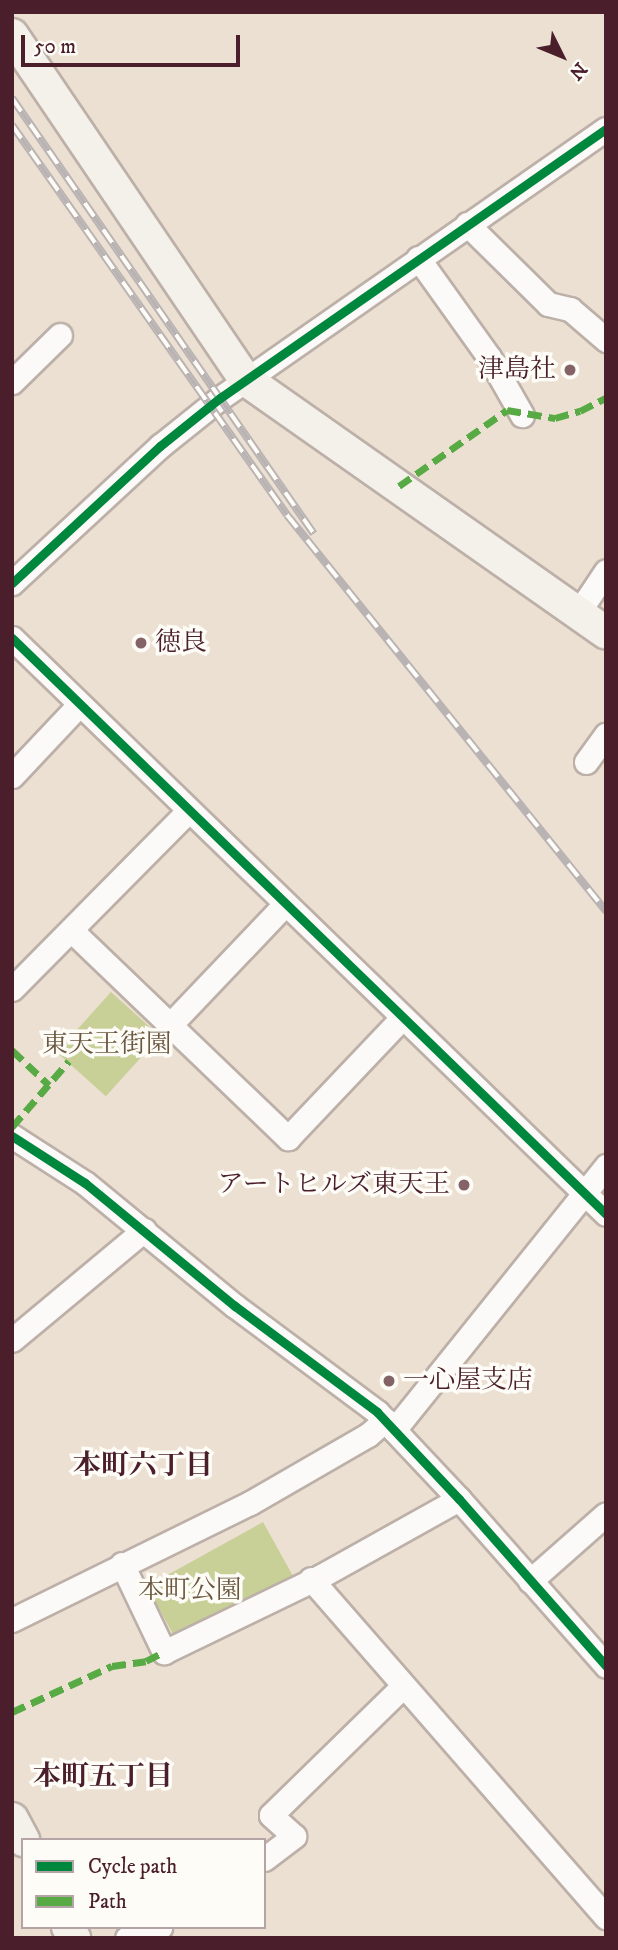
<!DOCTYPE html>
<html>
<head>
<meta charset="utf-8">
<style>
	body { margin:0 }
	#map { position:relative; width:618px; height:1950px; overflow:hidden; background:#ece0d2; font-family:"IM FELL DW Pica","Noto Serif JP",serif }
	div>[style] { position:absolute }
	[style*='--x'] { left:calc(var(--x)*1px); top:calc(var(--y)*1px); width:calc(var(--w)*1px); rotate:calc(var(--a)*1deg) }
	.green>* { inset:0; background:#c8cf97; transform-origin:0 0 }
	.roads { filter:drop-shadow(2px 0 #bcb0a8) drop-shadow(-2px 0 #bcb0a8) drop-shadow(0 2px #bcb0a8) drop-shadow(0 -2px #bcb0a8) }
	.minor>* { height:23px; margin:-11.5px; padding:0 11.5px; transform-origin:11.5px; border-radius:11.5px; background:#fcfaf8 }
	.secondary>* { height:32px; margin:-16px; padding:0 16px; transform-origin:16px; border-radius:16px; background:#f4f0ea }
	.rail>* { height:8px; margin-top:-4px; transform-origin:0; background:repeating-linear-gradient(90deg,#fdfcf7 0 16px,#bab3b3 0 32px); box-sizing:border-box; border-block:2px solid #bab3b3 }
	.quiet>* { height:7px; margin-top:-3.5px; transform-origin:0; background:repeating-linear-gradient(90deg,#57aa44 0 14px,transparent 0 21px) }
	.cycleway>* { height:9px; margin:-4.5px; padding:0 4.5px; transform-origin:4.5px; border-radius:4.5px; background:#00873e }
	.dots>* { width:19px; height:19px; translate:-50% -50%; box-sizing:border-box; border:4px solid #fdfcf7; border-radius:50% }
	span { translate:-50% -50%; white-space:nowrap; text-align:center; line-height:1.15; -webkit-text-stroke:7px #fdfcf7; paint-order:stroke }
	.poi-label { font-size:26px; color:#4a1f2b }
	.right { translate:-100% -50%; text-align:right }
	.left { translate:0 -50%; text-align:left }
	.park-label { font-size:26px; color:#6c5840 }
	.neighbourhood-label { font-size:28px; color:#4a1f2b; font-weight:700 }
	.frame { position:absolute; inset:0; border:14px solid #4a1f2b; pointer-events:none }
	.legend { position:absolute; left:21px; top:1838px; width:245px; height:91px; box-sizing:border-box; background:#fdfcf7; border:2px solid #b5a4a5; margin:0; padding:9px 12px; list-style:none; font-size:21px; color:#4a1f2b }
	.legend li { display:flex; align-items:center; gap:14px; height:35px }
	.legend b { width:35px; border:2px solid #b5a4a5 }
	.north { position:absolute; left:527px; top:21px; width:70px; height:70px; -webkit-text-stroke:5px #fdfcf7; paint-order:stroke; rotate:133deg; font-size:19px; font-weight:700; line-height:28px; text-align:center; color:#4a1f2b }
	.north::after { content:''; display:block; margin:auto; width:24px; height:32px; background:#4a1f2b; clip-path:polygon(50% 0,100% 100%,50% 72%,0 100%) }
	.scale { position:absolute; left:21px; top:35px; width:219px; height:32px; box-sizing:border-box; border:4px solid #4a1f2b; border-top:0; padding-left:9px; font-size:21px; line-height:24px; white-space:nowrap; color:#4a1f2b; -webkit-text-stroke:5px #fdfcf7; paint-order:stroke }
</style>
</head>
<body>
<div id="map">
	<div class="green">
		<div style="left:111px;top:992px;width:66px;height:81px;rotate:42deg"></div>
		<div style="left:263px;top:1522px;width:65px;height:133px;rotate:61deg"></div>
	</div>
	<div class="roads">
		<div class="minor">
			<div style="--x:467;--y:224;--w:114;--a:44.6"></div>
			<div style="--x:548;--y:304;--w:23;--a:13"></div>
			<div style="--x:570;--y:309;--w:48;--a:40.7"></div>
			<div style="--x:418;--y:258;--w:122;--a:54.4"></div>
			<div style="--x:489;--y:357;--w:67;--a:60.4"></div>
			<div style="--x:12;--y:382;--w:67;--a:-44.4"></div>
			<div style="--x:12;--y:583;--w:202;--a:-42.8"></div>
			<div style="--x:160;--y:446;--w:77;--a:-38.7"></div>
			<div style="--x:220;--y:398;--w:470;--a:-34.9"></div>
			<div style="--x:578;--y:613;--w:50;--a:-56.3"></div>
			<div style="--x:12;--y:638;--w:827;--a:44.12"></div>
			<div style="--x:586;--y:762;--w:34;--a:-54"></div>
			<div style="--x:12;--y:776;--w:98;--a:-46.7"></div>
			<div style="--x:71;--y:930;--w:301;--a:43.8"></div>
			<div style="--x:288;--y:1138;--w:166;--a:-46.5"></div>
			<div style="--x:12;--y:989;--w:250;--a:-45.3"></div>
			<div style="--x:169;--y:1026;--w:168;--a:-46.4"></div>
			<div style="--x:12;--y:1136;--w:87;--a:32.8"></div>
			<div style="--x:85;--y:1183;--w:194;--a:39.4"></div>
			<div style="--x:235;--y:1306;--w:177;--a:36.7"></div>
			<div style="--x:377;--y:1412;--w:120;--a:46.7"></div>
			<div style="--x:459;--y:1499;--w:222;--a:48.6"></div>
			<div style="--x:12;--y:1340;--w:172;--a:-39.8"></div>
			<div style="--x:394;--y:1430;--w:339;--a:-51.2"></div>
			<div style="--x:122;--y:1564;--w:98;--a:64.5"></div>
			<div style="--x:164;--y:1652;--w:174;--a:-25.8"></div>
			<div style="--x:321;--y:1576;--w:158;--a:-29.2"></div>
			<div style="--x:311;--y:1579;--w:449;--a:48.9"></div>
			<div style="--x:530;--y:1581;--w:101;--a:-41.4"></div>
			<div style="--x:12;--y:1620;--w:265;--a:-26.2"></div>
			<div style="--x:250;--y:1503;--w:136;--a:-30"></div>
			<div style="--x:368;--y:1435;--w:23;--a:-41"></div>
			<div style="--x:264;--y:1859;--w:38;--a:-37"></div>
			<div style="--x:294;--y:1836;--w:31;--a:-138"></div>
			<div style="--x:271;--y:1815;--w:185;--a:-44.3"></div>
			<div style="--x:127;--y:1938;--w:9;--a:-32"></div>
			<div style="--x:135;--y:1933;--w:9;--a:27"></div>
			<div style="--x:143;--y:1937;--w:20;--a:-30"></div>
		</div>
		<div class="secondary">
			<div style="--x:12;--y:35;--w:415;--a:55.9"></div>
			<div style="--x:245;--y:379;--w:441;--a:35.1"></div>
			<div style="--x:12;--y:1819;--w:24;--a:62"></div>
			<div style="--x:68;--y:1927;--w:13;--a:61"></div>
		</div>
	</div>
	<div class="rail">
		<div style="--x:12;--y:98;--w:530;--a:55.29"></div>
		<div style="--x:12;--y:125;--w:477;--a:54.8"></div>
		<div style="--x:287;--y:515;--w:509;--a:51.15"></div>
	</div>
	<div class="quiet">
		<div style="--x:399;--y:486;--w:132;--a:-35.1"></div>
		<div style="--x:507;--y:410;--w:49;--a:9.5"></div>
		<div style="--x:555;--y:418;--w:26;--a:-16"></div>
		<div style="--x:580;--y:411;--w:29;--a:-27"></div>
		<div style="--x:12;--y:1050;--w:51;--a:43.4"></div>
		<div style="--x:12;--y:1127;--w:87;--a:-49.2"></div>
		<div style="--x:12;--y:1712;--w:110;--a:-24.7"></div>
		<div style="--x:112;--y:1666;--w:34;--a:-8"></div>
		<div style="--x:146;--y:1661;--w:20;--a:-27"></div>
	</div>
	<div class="cycleway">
		<div style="--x:12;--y:583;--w:202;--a:-42.8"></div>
		<div style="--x:160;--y:446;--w:77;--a:-38.7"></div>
		<div style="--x:220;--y:398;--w:470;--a:-34.9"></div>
		<div style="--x:12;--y:638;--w:827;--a:44.12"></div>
		<div style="--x:12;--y:1136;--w:87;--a:32.8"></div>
		<div style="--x:85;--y:1183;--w:194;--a:39.4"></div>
		<div style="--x:235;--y:1306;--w:177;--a:36.7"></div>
		<div style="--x:377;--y:1412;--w:120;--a:46.7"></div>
		<div style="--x:459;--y:1499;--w:222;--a:48.6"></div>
	</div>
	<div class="dots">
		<div style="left:570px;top:370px;background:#836365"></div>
		<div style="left:141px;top:643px;background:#836365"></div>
		<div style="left:464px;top:1185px;background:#836365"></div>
		<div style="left:389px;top:1381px;background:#836365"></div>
	</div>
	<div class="poi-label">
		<span class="right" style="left:556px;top:370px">津島社</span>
		<span class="left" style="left:155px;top:643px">徳良</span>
		<span class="right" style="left:450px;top:1185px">アートヒルズ東天王</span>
		<span class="left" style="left:403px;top:1381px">一心屋支店</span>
	</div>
	<div class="park-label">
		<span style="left:107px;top:1045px">東天王街園</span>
		<span style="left:190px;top:1591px">本町公園</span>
	</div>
	<div class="neighbourhood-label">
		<span style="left:143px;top:1466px">本町六丁目</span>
		<span style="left:103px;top:1777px">本町五丁目</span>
	</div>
	<div class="frame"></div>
	<ul class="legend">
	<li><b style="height:9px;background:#00873e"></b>Cycle path</li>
	<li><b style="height:9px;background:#57aa44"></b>Path</li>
	</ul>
	<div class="north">N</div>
	<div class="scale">50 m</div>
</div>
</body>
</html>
